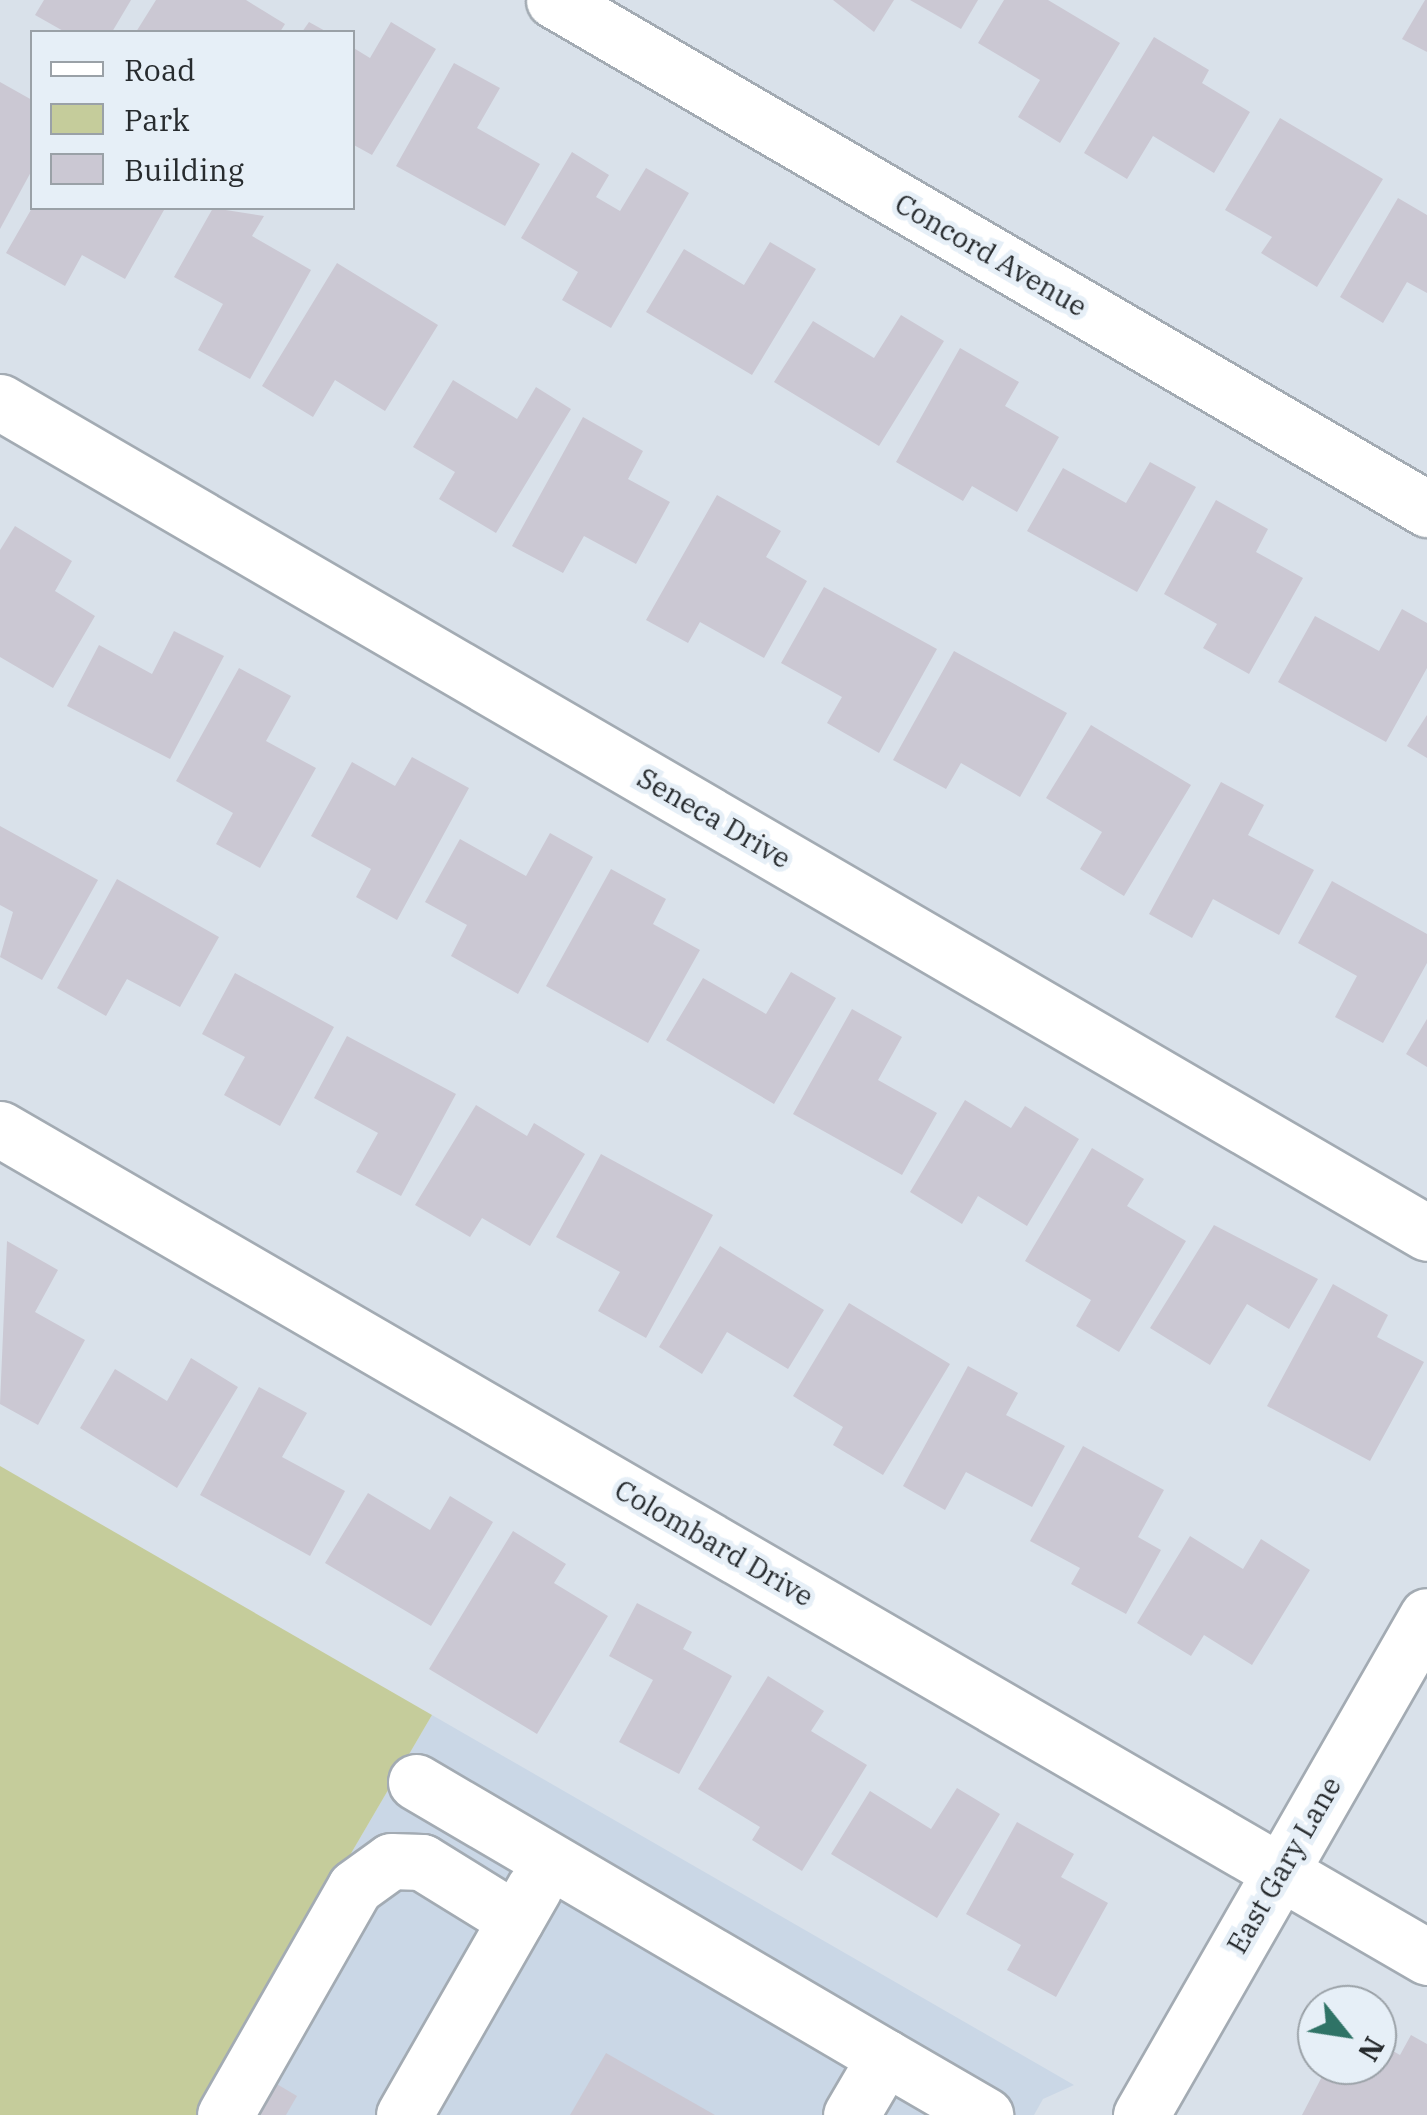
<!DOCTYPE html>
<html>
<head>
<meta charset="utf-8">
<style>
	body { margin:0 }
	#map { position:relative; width:1427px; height:2115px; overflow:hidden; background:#d9e1ea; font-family:"IBM Plex Serif",serif }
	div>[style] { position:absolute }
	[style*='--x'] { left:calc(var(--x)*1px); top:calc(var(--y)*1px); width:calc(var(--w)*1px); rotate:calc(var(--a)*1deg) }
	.built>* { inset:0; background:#cad7e6 }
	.green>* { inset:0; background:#c5cc9b }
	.building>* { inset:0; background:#cbc8d3 }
	.roads { filter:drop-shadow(2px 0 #a3abb3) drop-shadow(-2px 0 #a3abb3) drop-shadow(0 2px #a3abb3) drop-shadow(0 -2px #a3abb3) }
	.minor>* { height:55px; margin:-27.5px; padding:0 27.5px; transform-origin:27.5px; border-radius:27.5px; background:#fff }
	span { translate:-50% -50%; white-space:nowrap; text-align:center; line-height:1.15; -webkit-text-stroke:10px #e6eff7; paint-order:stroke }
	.street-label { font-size:28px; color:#272b2e }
	.legend { position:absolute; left:30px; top:30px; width:325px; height:180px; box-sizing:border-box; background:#e6eff7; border:2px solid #9aa1a7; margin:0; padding:12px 18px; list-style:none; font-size:30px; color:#272b2e }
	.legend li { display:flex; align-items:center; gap:20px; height:50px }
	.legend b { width:50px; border:2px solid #9aa1a7 }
	.north { position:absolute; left:1297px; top:1985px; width:100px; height:100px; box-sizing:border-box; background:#e6eff7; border:2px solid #9aa1a7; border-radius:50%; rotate:120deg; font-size:28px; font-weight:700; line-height:40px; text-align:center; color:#272b2e }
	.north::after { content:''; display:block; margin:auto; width:35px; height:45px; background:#2f7366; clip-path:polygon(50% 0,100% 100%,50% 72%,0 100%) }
</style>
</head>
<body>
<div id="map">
	<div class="built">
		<div style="clip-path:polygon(432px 1715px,1074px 2085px,1043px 2099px,1034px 2115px,198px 2115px)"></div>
	</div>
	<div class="green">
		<div style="clip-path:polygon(0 1466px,432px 1715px,198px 2115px,0 2115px)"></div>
	</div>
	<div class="building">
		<div style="clip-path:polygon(44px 0,131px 0,112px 32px,65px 32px,35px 15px)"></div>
		<div style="clip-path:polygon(156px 0,246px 0,285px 24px,280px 32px,136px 32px)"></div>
		<div style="clip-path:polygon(833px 0,894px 0,874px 32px)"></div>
		<div style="clip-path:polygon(910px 0,978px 0,961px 29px)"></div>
		<div style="clip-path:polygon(1004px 0,1048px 0,1120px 43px,1060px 143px,1018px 117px,1040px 80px,978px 43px)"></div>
		<div style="clip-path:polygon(1425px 0,1427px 0,1427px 52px,1402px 39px)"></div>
		<div style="clip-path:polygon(309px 22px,327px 32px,302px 32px)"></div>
		<div style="clip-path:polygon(391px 22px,436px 49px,372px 155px,352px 144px,352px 47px,370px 58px)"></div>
		<div style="clip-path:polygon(1154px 37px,1209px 70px,1202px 83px,1250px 112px,1214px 173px,1153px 136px,1127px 179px,1084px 153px)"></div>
		<div style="clip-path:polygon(454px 63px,500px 88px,477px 128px,540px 164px,505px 226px,396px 166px)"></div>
		<div style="clip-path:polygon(0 82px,32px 100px,32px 170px,0 229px)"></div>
		<div style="clip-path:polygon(1280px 118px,1383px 179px,1317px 287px,1261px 253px,1272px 237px,1225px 210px)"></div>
		<div style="clip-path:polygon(572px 152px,609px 175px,596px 197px,620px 211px,646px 168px,689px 193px,611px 328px,562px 300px,578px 272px,521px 238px)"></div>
		<div style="clip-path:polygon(1398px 198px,1427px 215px,1427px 293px,1407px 282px,1383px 323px,1340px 297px)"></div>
		<div style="clip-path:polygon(32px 208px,159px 208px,164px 210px,125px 279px,82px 255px,65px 286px,6px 253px)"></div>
		<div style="clip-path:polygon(213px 208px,264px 216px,252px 236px,311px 270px,250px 379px,198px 350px,223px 304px,174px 277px)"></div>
		<div style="clip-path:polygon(770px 242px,816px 269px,752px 375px,646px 312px,684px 249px,744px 285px)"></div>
		<div style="clip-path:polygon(337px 263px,438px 325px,385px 411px,335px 380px,313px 417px,262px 386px)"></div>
		<div style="clip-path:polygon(901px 315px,944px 341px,879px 446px,774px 382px,813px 321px,874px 358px)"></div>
		<div style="clip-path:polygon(960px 348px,1019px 382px,1005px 406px,1059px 437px,1017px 512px,972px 486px,963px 501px,896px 462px)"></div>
		<div style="clip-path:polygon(453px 380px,517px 419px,536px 387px,571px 409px,496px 533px,439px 499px,455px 472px,413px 447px)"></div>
		<div style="clip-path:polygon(583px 417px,643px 451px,628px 479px,670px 502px,636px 564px,584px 536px,563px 573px,512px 546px)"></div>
		<div style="clip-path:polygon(1150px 462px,1196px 487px,1137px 592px,1027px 531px,1063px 468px,1126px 503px)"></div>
		<div style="clip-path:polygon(717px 495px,781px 531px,766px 557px,807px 581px,764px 658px,700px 622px,688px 643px,646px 620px)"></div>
		<div style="clip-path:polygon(1216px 500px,1268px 529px,1256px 552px,1303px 578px,1249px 674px,1203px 648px,1217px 624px,1164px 594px)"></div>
		<div style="clip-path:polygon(15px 526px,72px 561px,55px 591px,95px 616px,53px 688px,0 657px,0 550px)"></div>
		<div style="clip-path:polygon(824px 587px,937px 649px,879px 753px,827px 723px,842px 697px,781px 663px)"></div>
		<div style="clip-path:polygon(1402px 609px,1427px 623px,1427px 668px,1386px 742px,1278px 682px,1315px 616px,1379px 651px)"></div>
		<div style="clip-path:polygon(174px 631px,224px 656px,170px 759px,67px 706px,99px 645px,152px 674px)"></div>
		<div style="clip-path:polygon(954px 651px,1067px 713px,1020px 797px,961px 763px,946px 789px,893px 760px)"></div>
		<div style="clip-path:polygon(239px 668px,291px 696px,266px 741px,316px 768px,260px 868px,216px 844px,233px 813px,176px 781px)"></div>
		<div style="clip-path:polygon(1427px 715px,1427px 758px,1407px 746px)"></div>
		<div style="clip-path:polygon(1091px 725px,1191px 785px,1124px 896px,1080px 869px,1102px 832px,1046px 798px)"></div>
		<div style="clip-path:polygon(412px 757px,469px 788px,397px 920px,356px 897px,371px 869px,311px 836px,352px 762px,395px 786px)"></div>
		<div style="clip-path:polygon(1221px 782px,1264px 805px,1248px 835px,1314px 870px,1279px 935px,1213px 899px,1192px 938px,1149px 914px)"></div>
		<div style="clip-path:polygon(0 826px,98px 880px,42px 980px,0 957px,13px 912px,0 905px)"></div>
		<div style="clip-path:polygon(550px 833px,593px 857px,518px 994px,451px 956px,467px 925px,425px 902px,460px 839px,526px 876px)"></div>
		<div style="clip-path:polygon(611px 869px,666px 899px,653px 924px,700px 950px,648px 1043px,546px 986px)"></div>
		<div style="clip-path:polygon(117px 879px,219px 937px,180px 1007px,127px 979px,106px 1016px,57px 988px)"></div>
		<div style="clip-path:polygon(1332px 881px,1427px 934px,1427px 963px,1383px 1043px,1335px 1017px,1357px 976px,1298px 943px)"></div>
		<div style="clip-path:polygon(791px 972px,836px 998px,774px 1104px,666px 1040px,703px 978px,766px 1014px)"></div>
		<div style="clip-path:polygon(235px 973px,334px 1027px,280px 1126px,224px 1095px,245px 1057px,202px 1034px)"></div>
		<div style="clip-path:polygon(852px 1009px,902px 1037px,878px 1080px,937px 1113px,902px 1175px,793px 1114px)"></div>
		<div style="clip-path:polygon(1427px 1019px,1427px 1067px,1406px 1054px)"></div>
		<div style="clip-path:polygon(347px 1036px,456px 1094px,401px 1196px,356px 1172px,378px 1133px,314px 1098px)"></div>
		<div style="clip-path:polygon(965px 1100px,1011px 1128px,1025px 1106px,1079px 1139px,1027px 1226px,978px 1196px,962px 1224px,910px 1192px)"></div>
		<div style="clip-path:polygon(476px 1105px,527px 1136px,534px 1123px,585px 1154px,530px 1246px,482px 1218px,470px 1237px,415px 1205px)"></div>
		<div style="clip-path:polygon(1092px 1148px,1144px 1179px,1127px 1206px,1186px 1241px,1119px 1352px,1076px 1326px,1091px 1300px,1025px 1261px)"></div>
		<div style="clip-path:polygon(601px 1154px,713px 1215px,646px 1338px,598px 1311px,620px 1272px,556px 1237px)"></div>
		<div style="clip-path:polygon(1214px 1225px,1318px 1279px,1289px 1329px,1247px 1304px,1210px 1365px,1150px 1328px)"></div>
		<div style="clip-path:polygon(7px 1241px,58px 1270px,35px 1312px,85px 1340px,38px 1425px,0 1404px)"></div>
		<div style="clip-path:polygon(720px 1246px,824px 1310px,788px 1369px,727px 1332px,702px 1374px,659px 1347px)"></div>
		<div style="clip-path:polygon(1333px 1284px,1388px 1315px,1377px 1337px,1424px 1362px,1370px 1461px,1267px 1406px)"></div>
		<div style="clip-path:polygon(849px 1303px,950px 1364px,883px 1475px,833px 1445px,843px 1427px,793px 1396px)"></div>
		<div style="clip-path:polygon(191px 1358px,238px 1387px,177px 1488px,80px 1428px,115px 1369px,167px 1401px)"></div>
		<div style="clip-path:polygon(968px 1366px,1018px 1393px,1006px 1415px,1065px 1446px,1032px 1507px,966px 1472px,945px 1510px,903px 1486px)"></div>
		<div style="clip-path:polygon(259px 1387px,307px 1413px,282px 1457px,345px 1491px,310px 1556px,200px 1495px)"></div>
		<div style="clip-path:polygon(1083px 1446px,1164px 1490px,1138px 1537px,1161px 1550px,1126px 1614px,1071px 1584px,1080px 1568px,1030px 1541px)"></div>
		<div style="clip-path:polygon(368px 1493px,430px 1530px,450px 1496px,493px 1522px,431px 1626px,325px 1563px)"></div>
		<div style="clip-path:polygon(513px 1531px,566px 1564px,554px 1583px,608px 1616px,537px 1734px,429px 1669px)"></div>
		<div style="clip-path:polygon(1190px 1536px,1243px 1569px,1261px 1539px,1310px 1570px,1252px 1665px,1204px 1635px,1191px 1656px,1137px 1623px)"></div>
		<div style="clip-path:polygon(637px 1603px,692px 1632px,683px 1649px,732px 1676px,679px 1774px,619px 1742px,653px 1680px,609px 1656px)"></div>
		<div style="clip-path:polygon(768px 1676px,824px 1711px,811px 1731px,867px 1765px,802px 1871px,752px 1840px,760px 1827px,698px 1789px)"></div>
		<div style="clip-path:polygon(957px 1788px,1000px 1814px,937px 1918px,831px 1854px,870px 1791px,931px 1829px)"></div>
		<div style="clip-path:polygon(1017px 1822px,1074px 1854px,1061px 1877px,1108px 1903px,1056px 1997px,1007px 1970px,1021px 1945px,966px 1914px)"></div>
		<div style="clip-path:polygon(1411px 2035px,1427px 2044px,1427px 2115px,1302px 2115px,1328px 2065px,1377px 2065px,1377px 2042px,1400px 2055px)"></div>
		<div style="clip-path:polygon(606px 2053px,715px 2115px,570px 2115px)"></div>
		<div style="clip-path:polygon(270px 2080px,297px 2096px,286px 2115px,250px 2115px)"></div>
	</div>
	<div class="roads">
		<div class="minor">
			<div style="--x:554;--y:0;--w:1011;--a:30.24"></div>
			<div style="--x:0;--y:402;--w:1651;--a:30.21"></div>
			<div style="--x:0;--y:1129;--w:1650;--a:30.12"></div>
			<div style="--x:416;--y:1782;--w:544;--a:30.39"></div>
			<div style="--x:225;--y:2115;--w:262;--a:-60.3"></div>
			<div style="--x:355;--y:1887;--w:44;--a:-35.8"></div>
			<div style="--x:391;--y:1861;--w:31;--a:2"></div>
			<div style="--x:422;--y:1862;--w:110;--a:31.7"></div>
			<div style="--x:404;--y:2115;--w:262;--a:-60.2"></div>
			<div style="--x:851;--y:2115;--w:67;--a:-59.6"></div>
			<div style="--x:885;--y:2057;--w:116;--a:30.1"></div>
			<div style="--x:1141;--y:2115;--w:575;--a:-60.18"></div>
		</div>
	</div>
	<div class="street-label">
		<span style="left:991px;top:255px;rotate:30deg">Concord Avenue</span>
		<span style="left:714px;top:818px;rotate:30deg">Seneca Drive</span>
		<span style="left:714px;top:1543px;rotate:30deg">Colombard Drive</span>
		<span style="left:1284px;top:1865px;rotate:-60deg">East Gary Lane</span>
	</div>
	<ul class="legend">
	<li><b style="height:12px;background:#fff"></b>Road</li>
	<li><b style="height:28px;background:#c5cc9b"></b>Park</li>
	<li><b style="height:28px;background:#cbc8d3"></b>Building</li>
	</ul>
	<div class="north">N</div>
</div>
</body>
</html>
